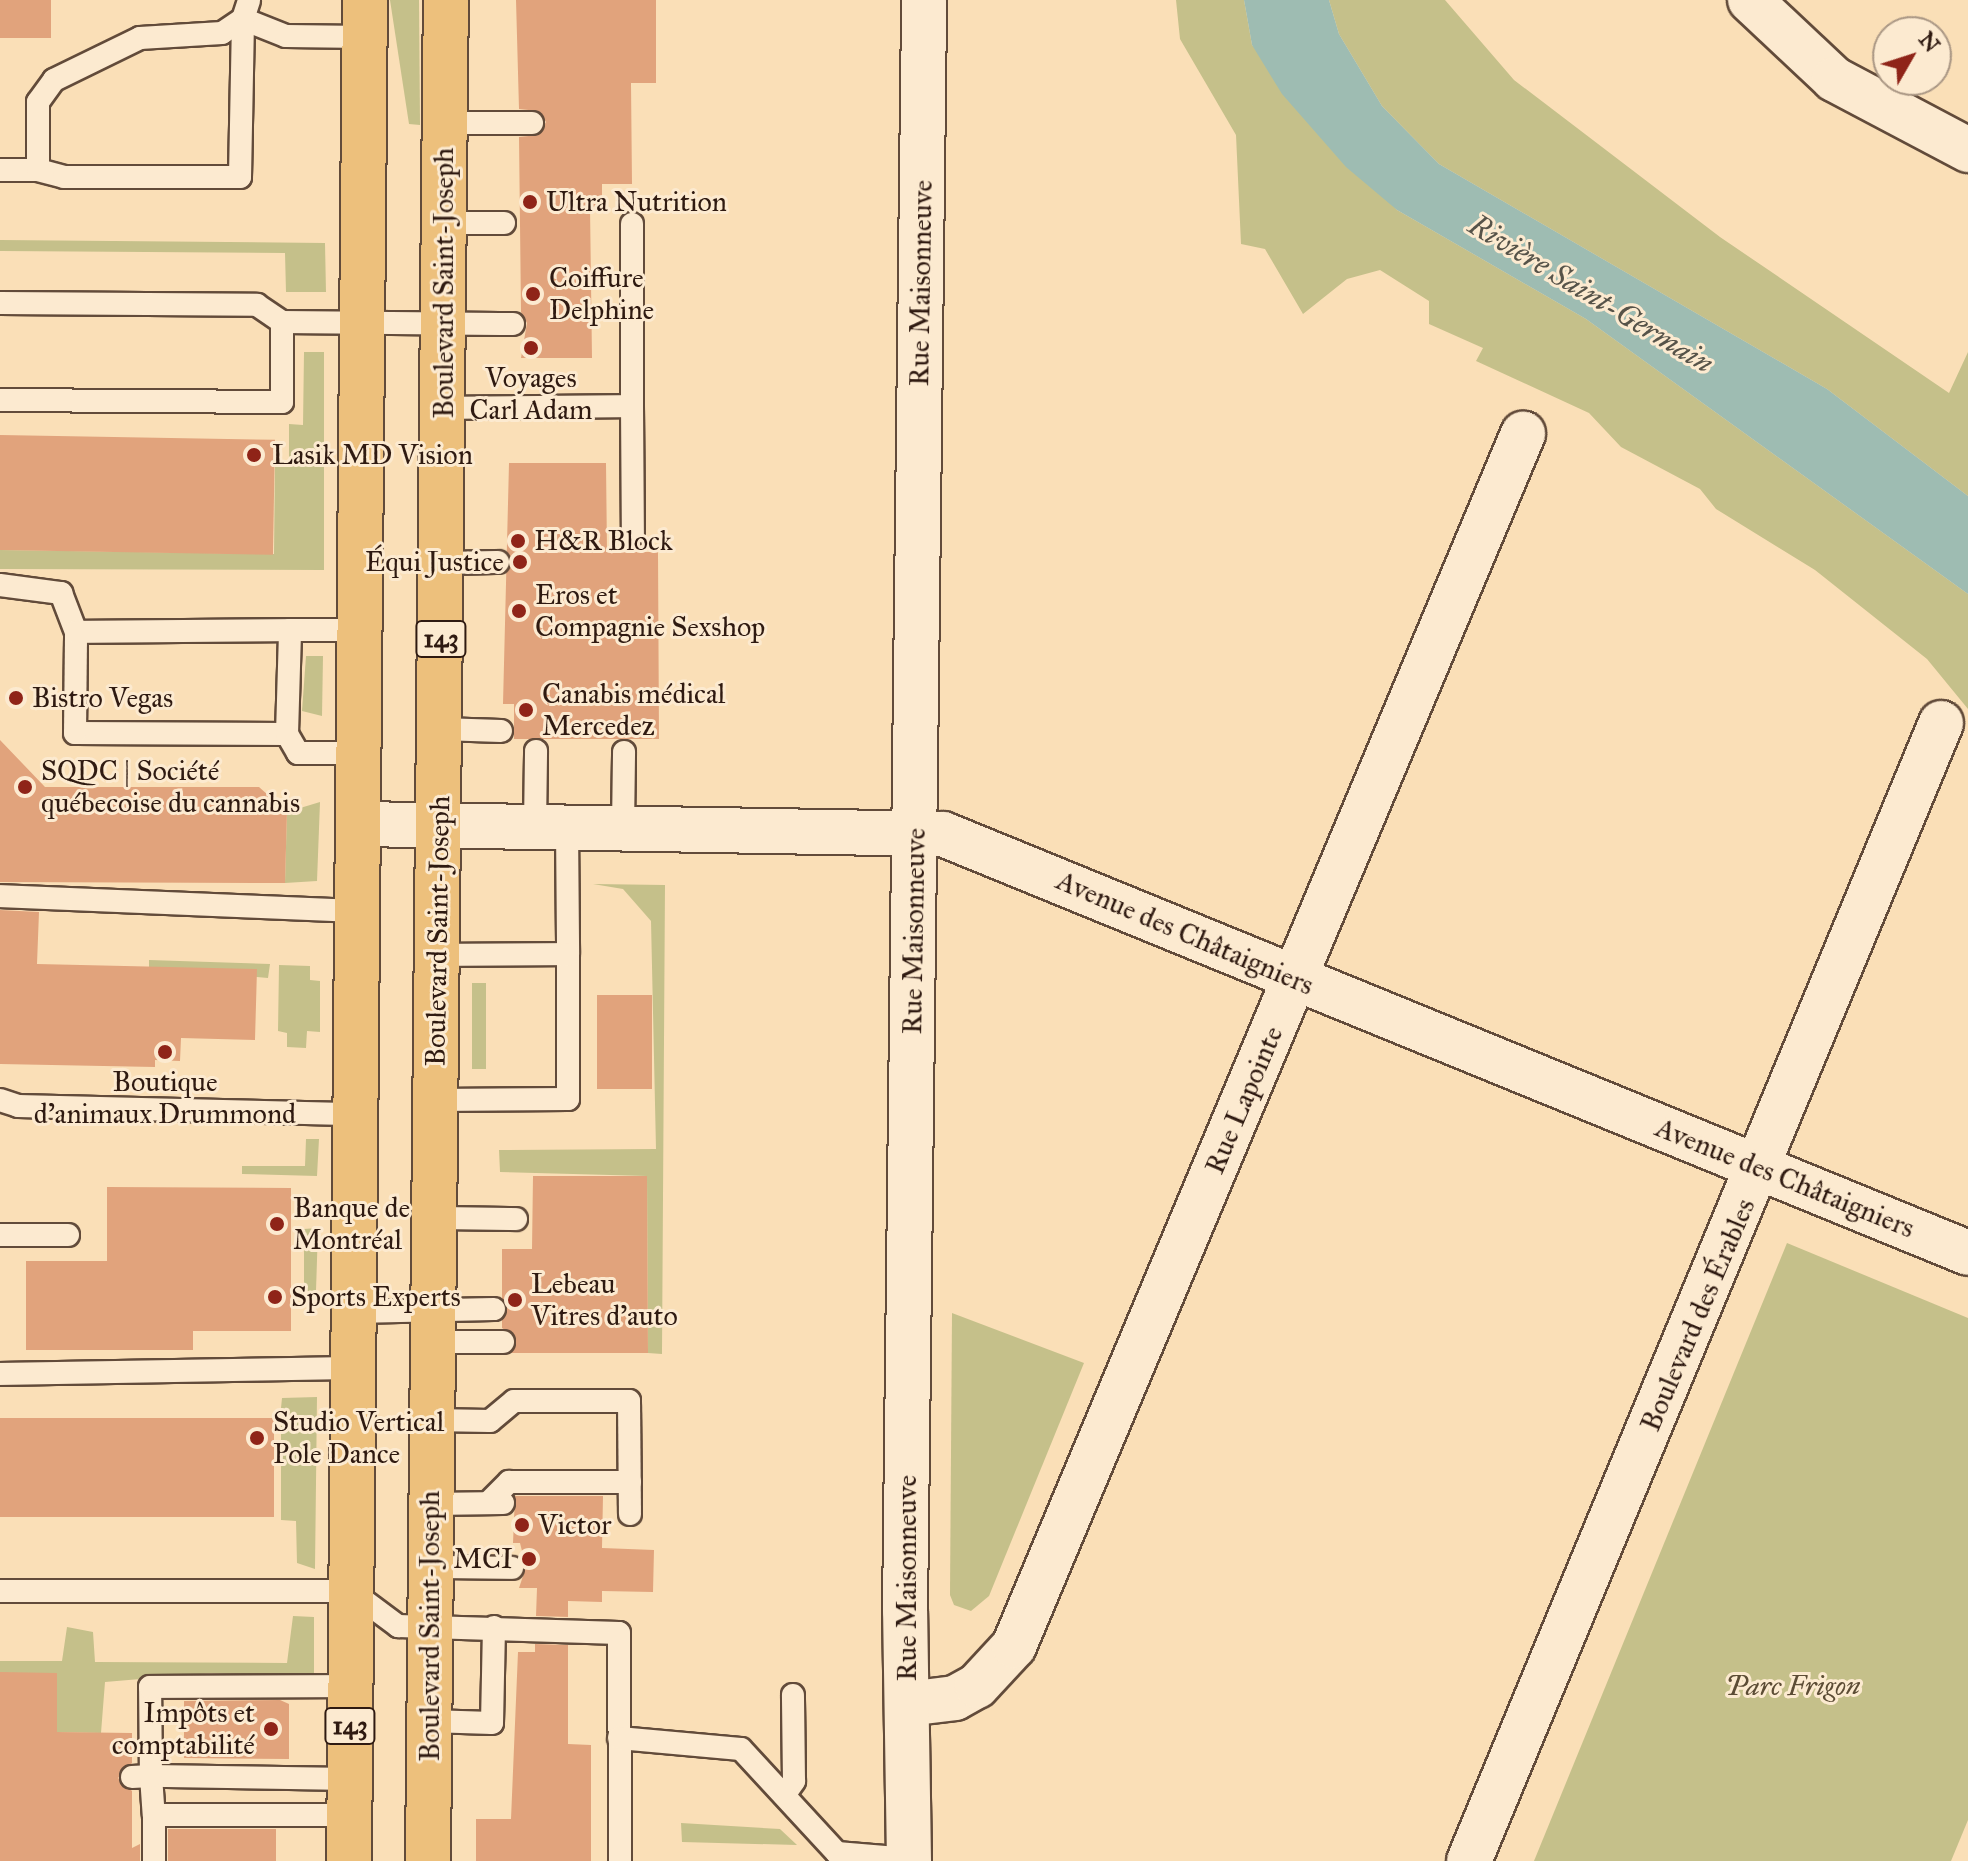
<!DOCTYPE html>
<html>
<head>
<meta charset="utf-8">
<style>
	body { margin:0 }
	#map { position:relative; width:1968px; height:1861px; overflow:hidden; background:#fadfb7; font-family:"IM FELL Great Primer",serif }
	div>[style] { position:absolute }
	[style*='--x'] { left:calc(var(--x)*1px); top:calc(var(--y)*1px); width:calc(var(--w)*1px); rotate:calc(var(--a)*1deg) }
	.green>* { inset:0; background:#c5c08a; transform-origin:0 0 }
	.water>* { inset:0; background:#9ebcb2 }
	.building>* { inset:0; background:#e1a37c; transform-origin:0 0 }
	.roads { filter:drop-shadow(2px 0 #624b3a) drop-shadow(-2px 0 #624b3a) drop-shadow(0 2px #624b3a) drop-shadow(0 -2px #624b3a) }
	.lane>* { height:22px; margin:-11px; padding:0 11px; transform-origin:11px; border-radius:11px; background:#fcead0 }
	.street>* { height:44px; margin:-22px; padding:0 22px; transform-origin:22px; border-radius:22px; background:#fcead0 }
	.primary>* { height:44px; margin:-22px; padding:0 22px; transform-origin:22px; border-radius:22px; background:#edc07c }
	.dots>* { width:22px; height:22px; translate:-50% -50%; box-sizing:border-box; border:4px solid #fcead0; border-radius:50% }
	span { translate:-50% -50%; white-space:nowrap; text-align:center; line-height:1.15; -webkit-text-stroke:6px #fcead0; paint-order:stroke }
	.shield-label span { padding:2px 6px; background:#fcead0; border:2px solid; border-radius:6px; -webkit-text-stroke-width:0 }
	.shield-label { font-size:26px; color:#2f1a11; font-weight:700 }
	.poi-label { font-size:28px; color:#2f1a11 }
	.left { translate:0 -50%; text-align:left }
	.right { translate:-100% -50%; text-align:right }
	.street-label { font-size:28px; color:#2f1a11 }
	.park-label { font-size:28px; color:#5c4c35; font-style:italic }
	.water-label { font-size:30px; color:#565349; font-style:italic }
	.north { position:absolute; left:1872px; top:16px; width:80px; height:80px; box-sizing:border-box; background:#fcead0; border:2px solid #aa9784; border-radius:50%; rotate:51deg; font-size:22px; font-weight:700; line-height:32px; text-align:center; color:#2f1a11 }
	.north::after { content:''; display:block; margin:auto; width:28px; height:36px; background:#8f2418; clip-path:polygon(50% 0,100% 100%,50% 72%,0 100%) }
</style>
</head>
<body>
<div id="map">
	<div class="green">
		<div style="clip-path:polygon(390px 0,419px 0,420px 125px,409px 124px)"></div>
		<div style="clip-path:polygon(1176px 0,1244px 0,1252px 45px,1397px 210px,1586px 319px,1968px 594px,1968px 709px,1927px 659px,1815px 570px,1716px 509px,1700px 489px,1621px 447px,1589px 413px,1476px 361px,1483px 348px,1429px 324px,1429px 301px,1380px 270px,1347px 279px,1303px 314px,1265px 249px,1241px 244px,1236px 135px,1180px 39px)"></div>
		<div style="clip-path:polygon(1329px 0,1445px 0,1514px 80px,1720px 237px,1949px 393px,1968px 352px,1968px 496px,1827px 389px,1439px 164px,1382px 106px,1339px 34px)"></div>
		<div style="clip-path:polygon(0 240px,325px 243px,326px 292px,286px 292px,285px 253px,0 251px)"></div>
		<div style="clip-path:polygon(304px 352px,324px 352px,324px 570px,0 569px,0 550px,274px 554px,275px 461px,289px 461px,289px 424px,303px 425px)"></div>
		<div style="clip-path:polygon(306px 656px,323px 656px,322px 716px,302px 711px)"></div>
		<div style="clip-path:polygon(320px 802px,317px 881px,285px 883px,287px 812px)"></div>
		<div style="clip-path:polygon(593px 884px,665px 885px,662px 1354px,648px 1353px,647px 1176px,500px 1172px,499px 1150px,656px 1149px,651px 921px,623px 889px)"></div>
		<div style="clip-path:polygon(149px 960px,270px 964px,268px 978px,149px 967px)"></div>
		<div style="clip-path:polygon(279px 965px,310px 966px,310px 980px,320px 981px,320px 1032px,307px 1031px,306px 1048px,287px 1047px,287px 1033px,278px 1031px)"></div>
		<div style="left:472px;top:983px;width:14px;height:86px"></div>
		<div style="clip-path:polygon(306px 1139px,319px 1139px,317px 1176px,242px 1174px,242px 1166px,305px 1166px)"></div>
		<div style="clip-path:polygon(318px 1228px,316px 1291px,304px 1291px,304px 1229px)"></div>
		<div style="clip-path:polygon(1787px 1243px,1968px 1318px,1968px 1820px,1951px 1861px,1534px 1861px)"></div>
		<div style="clip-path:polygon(952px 1313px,1084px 1363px,989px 1596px,971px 1611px,954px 1605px,950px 1595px)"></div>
		<div style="clip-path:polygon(317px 1397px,315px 1569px,297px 1563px,296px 1521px,281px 1520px,281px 1408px,282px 1398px)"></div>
		<div style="clip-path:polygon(293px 1616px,314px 1617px,314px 1677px,211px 1673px,105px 1682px,101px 1733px,57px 1732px,0 1672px,0 1661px,62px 1661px,67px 1627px,93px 1632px,95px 1662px,287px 1663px)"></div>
		<div style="clip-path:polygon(681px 1823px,780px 1829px,797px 1845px,682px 1842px)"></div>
	</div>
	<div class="water">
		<div style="clip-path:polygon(1244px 0,1329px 0,1339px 34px,1382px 106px,1439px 164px,1827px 389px,1968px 496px,1968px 594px,1586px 319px,1397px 210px,1346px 167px,1282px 94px,1252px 45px)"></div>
	</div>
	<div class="building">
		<div style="left:0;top:0;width:51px;height:38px"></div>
		<div style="clip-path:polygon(516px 0,656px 0,656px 83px,631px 83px,632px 184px,602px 184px,602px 206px,590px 207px,592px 358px,521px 358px,527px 323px,521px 312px,519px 137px,538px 135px,546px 122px,538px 111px,519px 109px)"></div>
		<div style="left:0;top:435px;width:275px;height:115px;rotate:1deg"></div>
		<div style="clip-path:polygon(509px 463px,606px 463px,607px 552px,658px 552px,659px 739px,514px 739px,514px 704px,503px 704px)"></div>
		<div style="clip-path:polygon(0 740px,45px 787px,259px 787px,287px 812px,285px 883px,0 882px)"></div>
		<div style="clip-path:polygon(0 910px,39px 912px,37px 964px,257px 969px,255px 1040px,181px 1038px,180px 1061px,155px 1060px,155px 1067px,0 1064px)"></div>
		<div style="left:597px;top:995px;width:55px;height:94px"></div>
		<div style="clip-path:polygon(533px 1176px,647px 1176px,648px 1353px,511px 1353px,515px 1336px,502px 1328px,502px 1249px,532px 1249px)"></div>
		<div style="clip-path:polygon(107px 1187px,291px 1188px,291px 1331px,193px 1331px,193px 1350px,26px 1350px,26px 1261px,107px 1261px)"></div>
		<div style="left:0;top:1418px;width:274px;height:99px"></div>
		<div style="clip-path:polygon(515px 1496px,603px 1496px,602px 1548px,654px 1550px,653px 1592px,602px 1591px,602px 1602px,568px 1601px,568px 1617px,536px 1616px,537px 1588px,519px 1588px,526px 1567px,520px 1543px,513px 1543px)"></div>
		<div style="clip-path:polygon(535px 1644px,568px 1645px,568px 1744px,591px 1745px,591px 1861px,476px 1861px,476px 1819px,511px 1819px,518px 1652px,535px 1652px)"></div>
		<div style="clip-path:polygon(0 1672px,57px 1673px,57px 1732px,132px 1733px,132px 1763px,118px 1778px,132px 1791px,132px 1848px,140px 1844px,140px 1861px,0 1861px)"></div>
		<div style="clip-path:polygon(280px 1700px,289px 1704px,289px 1759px,184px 1758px,184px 1701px)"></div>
		<div style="left:168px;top:1829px;width:108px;height:32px"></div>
	</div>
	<div class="roads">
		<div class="lane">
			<div style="--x:243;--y:19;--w:46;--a:21.6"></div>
			<div style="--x:286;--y:36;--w:79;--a:0.7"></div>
			<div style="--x:445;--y:123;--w:87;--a:0"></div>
			<div style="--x:0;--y:170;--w:38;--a:0"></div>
			<div style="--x:38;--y:170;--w:68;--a:-90"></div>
			<div style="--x:38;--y:102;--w:27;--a:-54"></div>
			<div style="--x:54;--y:80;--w:96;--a:-26"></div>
			<div style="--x:140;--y:38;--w:82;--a:-3.5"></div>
			<div style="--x:222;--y:33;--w:25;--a:-34"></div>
			<div style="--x:243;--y:19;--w:20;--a:-72"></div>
			<div style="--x:38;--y:170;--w:27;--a:15"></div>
			<div style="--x:64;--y:177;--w:176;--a:0"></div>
			<div style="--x:240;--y:177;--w:158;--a:-88.9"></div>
			<div style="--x:445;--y:223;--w:59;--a:0"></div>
			<div style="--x:0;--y:303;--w:257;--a:0.4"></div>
			<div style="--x:257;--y:305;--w:30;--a:34"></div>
			<div style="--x:282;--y:322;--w:231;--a:0.5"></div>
			<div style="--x:0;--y:400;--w:282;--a:0.4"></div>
			<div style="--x:282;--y:402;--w:80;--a:-90"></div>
			<div style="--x:632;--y:406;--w:128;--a:89.6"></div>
			<div style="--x:443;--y:408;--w:189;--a:-0.6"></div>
			<div style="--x:632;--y:406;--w:182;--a:-90"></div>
			<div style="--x:442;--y:563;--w:56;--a:-1"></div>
			<div style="--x:0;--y:585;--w:62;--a:7.5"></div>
			<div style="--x:61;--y:593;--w:42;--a:69"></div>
			<div style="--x:441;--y:729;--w:60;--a:1.9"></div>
			<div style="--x:287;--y:734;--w:212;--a:-179.7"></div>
			<div style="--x:75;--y:733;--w:101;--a:-89.4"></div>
			<div style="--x:76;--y:632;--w:214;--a:-0.5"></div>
			<div style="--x:359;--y:753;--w:61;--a:180"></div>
			<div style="--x:298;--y:753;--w:22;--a:-120"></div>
			<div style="--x:287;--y:734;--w:104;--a:-88.3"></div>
			<div style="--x:290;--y:630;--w:70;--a:0"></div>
			<div style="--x:535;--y:826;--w:75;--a:-89.2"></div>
			<div style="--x:567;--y:827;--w:127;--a:89.5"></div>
			<div style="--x:623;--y:827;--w:75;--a:-89.2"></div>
			<div style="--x:0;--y:896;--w:358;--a:2.4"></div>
			<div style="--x:0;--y:1100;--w:19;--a:18"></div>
			<div style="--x:18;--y:1106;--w:338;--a:1.4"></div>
			<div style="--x:435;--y:1100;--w:133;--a:-0.4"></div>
			<div style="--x:568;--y:1099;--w:145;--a:-90"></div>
			<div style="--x:568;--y:954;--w:132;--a:179.6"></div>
			<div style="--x:434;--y:1218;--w:82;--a:0.7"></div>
			<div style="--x:0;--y:1235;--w:68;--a:0"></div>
			<div style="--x:354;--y:1312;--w:140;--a:-1.2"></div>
			<div style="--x:433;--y:1342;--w:70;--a:0"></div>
			<div style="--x:0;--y:1374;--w:354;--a:-1"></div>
			<div style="--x:432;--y:1420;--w:58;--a:1"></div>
			<div style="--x:490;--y:1421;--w:31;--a:-40"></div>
			<div style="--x:514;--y:1401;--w:115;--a:0"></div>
			<div style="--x:629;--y:1401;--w:113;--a:89.5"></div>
			<div style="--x:488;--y:1503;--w:30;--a:-45"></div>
			<div style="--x:509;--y:1482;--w:121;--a:0"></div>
			<div style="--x:431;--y:1504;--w:72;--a:-0.8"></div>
			<div style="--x:431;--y:1567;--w:81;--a:0.7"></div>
			<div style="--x:0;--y:1591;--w:351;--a:0"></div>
			<div style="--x:351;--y:1591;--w:59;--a:36.7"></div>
			<div style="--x:398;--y:1626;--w:221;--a:1.8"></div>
			<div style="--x:619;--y:1633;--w:228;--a:89.7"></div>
			<div style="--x:429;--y:1721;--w:63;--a:1.8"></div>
			<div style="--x:492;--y:1723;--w:96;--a:-88.8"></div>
			<div style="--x:619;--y:1738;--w:122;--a:5.2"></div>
			<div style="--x:741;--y:1749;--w:142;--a:47.3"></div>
			<div style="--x:837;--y:1853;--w:72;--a:4.8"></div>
			<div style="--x:132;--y:1777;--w:19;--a:-3"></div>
			<div style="--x:151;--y:1776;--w:39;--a:86"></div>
			<div style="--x:350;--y:1779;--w:199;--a:-179.1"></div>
			<div style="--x:151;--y:1776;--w:89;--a:-90.6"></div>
			<div style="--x:150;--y:1687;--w:200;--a:-0.3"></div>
			<div style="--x:785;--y:1794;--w:16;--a:-55"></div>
			<div style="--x:794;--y:1781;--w:86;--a:-90.7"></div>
			<div style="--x:154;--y:1861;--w:46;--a:-90"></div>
			<div style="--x:154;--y:1815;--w:195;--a:0"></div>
		</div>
		<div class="street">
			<div style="--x:1750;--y:0;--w:115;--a:43.2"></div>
			<div style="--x:1834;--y:79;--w:152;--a:27.9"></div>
			<div style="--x:359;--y:824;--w:584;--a:0.98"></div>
			<div style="--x:943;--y:834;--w:1107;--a:22.23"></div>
			<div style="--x:907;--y:1704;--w:48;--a:-7.1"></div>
			<div style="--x:955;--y:1698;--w:25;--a:-29"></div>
			<div style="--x:977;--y:1686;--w:54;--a:-47.2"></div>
			<div style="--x:1014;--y:1646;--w:1315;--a:-67.22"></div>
			<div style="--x:909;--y:1861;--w:250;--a:-90.9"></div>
			<div style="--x:905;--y:1611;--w:1611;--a:-89.32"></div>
			<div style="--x:1469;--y:1861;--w:1232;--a:-67.47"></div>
		</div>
		<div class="primary">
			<div style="--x:349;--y:1861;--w:1861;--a:-89.51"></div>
			<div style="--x:428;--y:1861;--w:1861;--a:-89.45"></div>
		</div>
	</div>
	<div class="dots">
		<div style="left:530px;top:202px;background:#8f2418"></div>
		<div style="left:533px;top:294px;background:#8f2418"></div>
		<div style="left:531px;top:348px;background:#8f2418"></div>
		<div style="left:254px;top:455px;background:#8f2418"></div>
		<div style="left:518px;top:541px;background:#8f2418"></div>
		<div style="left:520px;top:562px;background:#8f2418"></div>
		<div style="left:519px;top:611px;background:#8f2418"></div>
		<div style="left:16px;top:698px;background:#8f2418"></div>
		<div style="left:526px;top:710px;background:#8f2418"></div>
		<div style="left:25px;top:787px;background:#8f2418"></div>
		<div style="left:165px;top:1052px;background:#8f2418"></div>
		<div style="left:277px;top:1224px;background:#8f2418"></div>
		<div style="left:275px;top:1297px;background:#8f2418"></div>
		<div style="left:515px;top:1300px;background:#8f2418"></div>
		<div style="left:257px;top:1438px;background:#8f2418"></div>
		<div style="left:522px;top:1525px;background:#8f2418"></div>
		<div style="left:529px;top:1559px;background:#8f2418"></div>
		<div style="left:271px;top:1729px;background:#8f2418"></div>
	</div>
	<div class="shield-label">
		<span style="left:441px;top:639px">143</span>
		<span style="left:350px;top:1726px">143</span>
	</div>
	<div class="poi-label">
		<span class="left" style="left:546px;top:202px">Ultra Nutrition</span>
		<span class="left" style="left:549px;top:294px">Coiffure<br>Delphine</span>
		<span style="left:531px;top:394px">Voyages<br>Carl Adam</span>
		<span class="left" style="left:272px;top:455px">Lasik MD Vision</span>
		<span class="left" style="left:534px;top:541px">H&amp;R Block</span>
		<span class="right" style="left:504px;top:562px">Équi Justice</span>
		<span class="left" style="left:535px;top:611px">Eros et<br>Compagnie Sexshop</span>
		<span class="left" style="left:542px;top:710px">Canabis médical<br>Mercedez</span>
		<span class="left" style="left:32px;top:698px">Bistro Vegas</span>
		<span class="left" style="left:41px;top:787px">SQDC | Société<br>québecoise du cannabis</span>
		<span style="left:165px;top:1098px">Boutique<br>d'animaux Drummond</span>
		<span class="left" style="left:293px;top:1224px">Banque de<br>Montréal</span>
		<span class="left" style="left:531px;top:1300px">Lebeau<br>Vitres d'auto</span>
		<span class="left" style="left:291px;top:1297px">Sports Experts</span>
		<span class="left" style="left:273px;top:1438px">Studio Vertical<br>Pole Dance</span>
		<span class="left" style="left:538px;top:1525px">Victor</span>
		<span class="right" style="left:513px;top:1559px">MCI</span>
		<span class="right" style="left:255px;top:1729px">Impôts et<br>comptabilité</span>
	</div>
	<div class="street-label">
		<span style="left:444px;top:283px;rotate:-90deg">Boulevard Saint-Joseph</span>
		<span style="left:921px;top:283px;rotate:-89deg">Rue Maisonneuve</span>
		<span style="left:438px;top:931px;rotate:-89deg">Boulevard Saint-Joseph</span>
		<span style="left:914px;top:931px;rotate:-89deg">Rue Maisonneuve</span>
		<span style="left:1185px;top:933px;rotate:23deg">Avenue des Châtaigniers</span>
		<span style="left:1244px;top:1100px;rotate:-67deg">Rue Lapointe</span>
		<span style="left:1785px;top:1178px;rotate:22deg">Avenue des Châtaigniers</span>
		<span style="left:1698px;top:1315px;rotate:-67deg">Boulevard des Érables</span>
		<span style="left:907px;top:1578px;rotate:-90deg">Rue Maisonneuve</span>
		<span style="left:430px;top:1626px;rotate:-90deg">Boulevard Saint-Joseph</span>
	</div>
	<div class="park-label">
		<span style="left:1793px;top:1686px">Parc Frigon</span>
	</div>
	<div class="water-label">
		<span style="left:1591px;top:294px;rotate:31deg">Rivière Saint-Germain</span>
	</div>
	<div class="north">N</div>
</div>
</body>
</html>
